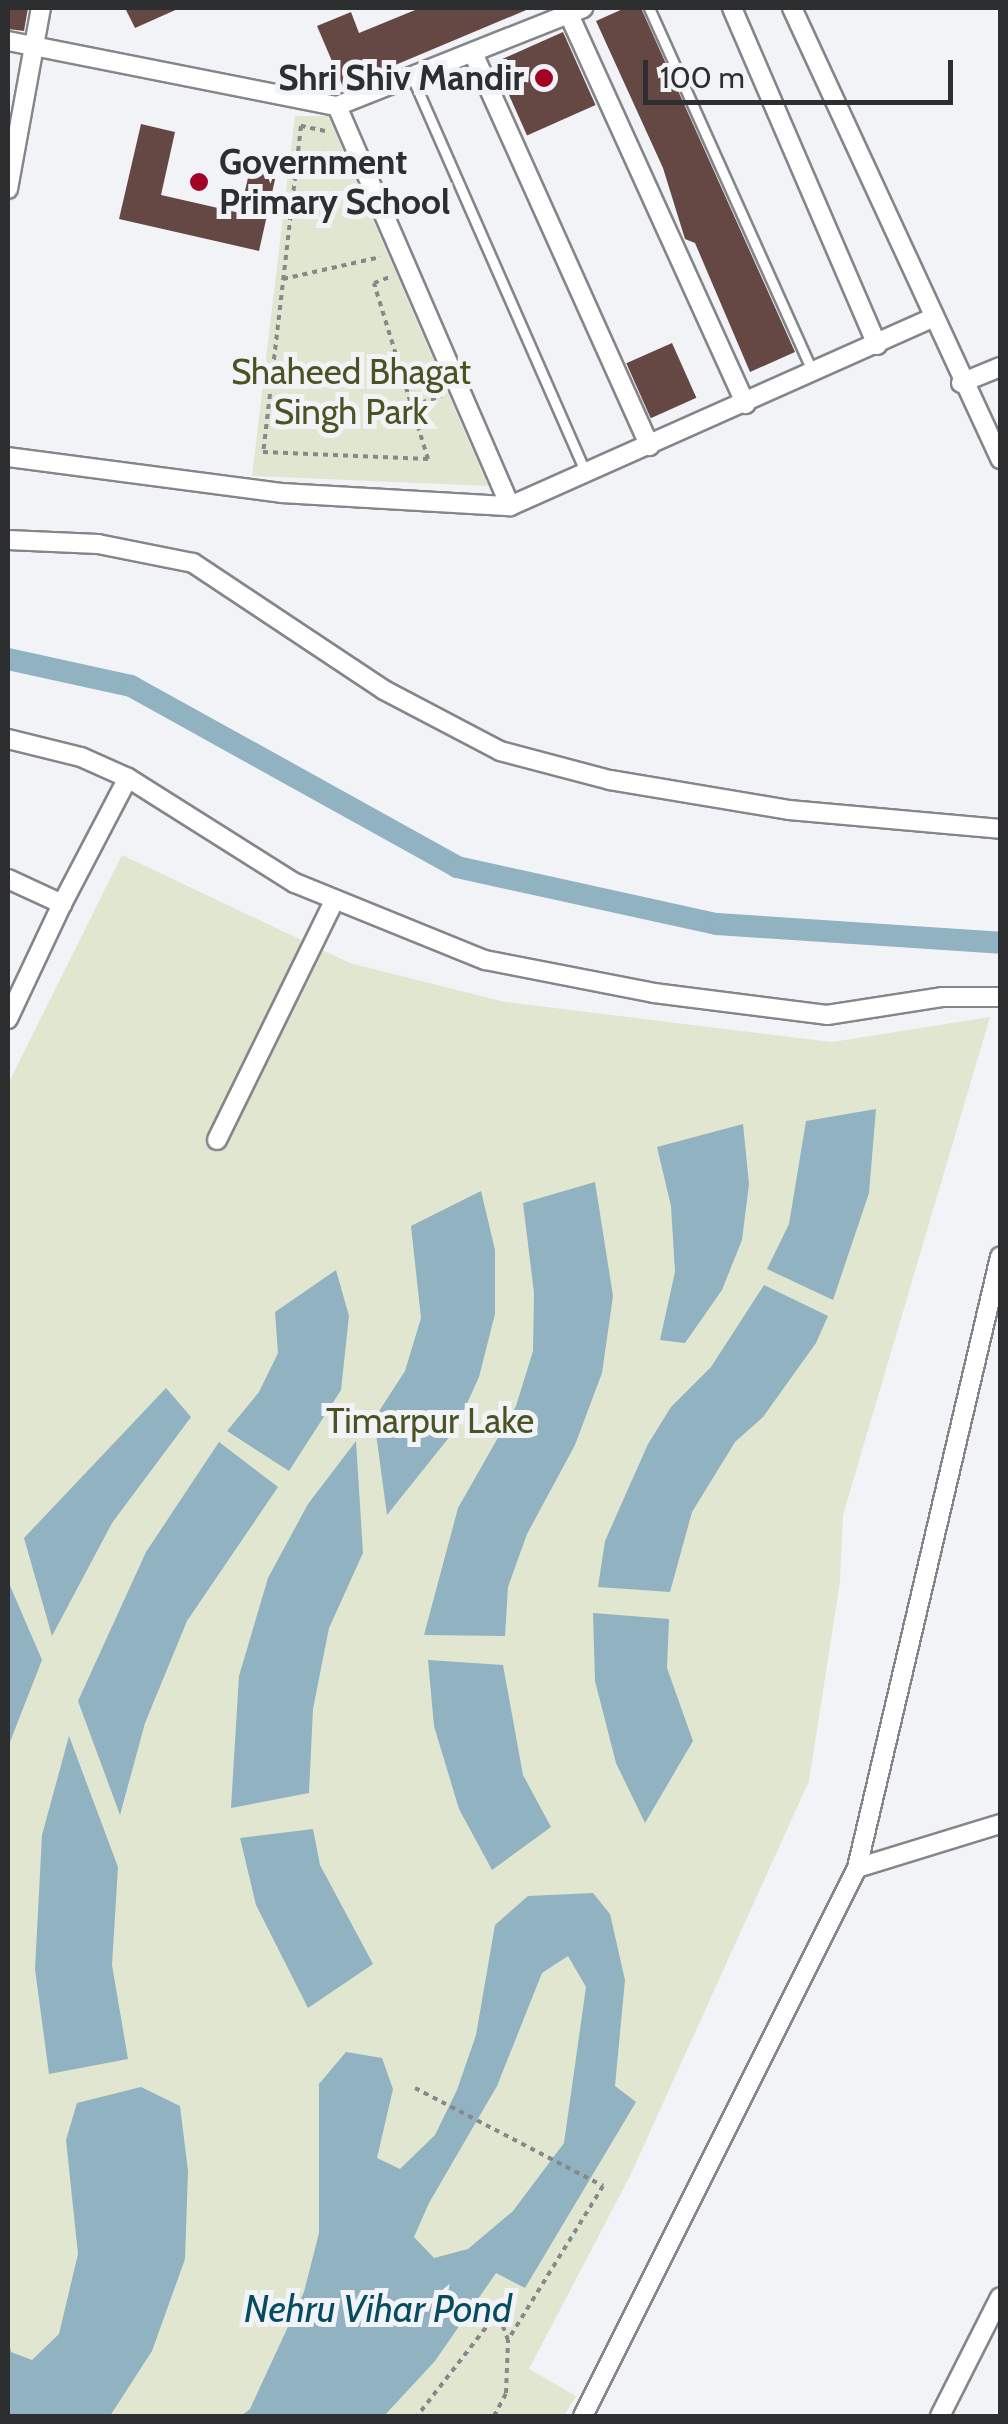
<!DOCTYPE html>
<html>
<head>
<meta charset="utf-8">
<style>
	body { margin:0 }
	#map { position:relative; width:1008px; height:2424px; overflow:hidden; background:#f2f3f7; font-family:Cabin,sans-serif }
	div>[style] { position:absolute }
	[style*='--x'] { left:calc(var(--x)*1px); top:calc(var(--y)*1px); width:calc(var(--w)*1px); rotate:calc(var(--a)*1deg) }
	.green>* { inset:0; background:#e1e6d1 }
	.water>* { inset:0; background:#91b2c0 }
	.canal>* { height:22px; margin:-11px; padding:0 11px; transform-origin:11px; border-radius:11px; background:#91b2c0 }
	.building>* { inset:0; background:#654844; transform-origin:0 0 }
	.path>* { height:4px; margin-top:-2px; transform-origin:0; background:repeating-linear-gradient(90deg,#87888a 0 5px,transparent 0 10px) }
	.roads { filter:drop-shadow(2px 0 #85868a) drop-shadow(-2px 0 #85868a) drop-shadow(0 2px #85868a) drop-shadow(0 -2px #85868a) }
	.service>* { height:9px; margin:-4.5px; padding:0 4.5px; transform-origin:4.5px; border-radius:4.5px; background:#fff }
	.minor>* { height:18px; margin:-9px; padding:0 9px; transform-origin:9px; border-radius:9px; background:#fff }
	.dots>* { width:28px; height:28px; translate:-50% -50%; box-sizing:border-box; border:5px solid #f2f3f7; border-radius:50% }
	span { translate:-50% -50%; white-space:nowrap; text-align:center; line-height:1.15; -webkit-text-stroke:10px #f2f3f7; paint-order:stroke }
	.poi-label { font-size:35px; color:#2d2e2f; font-weight:700 }
	.right { translate:-100% -50%; text-align:right }
	.left { translate:0 -50%; text-align:left }
	.park-label { font-size:35px; color:#4b5323 }
	.water-label { font-size:38px; color:#064c60; font-style:italic }
	.frame { position:absolute; inset:0; border:10px solid #2d2e2f; pointer-events:none }
	.scale { position:absolute; left:643px; top:60px; width:310px; height:45px; box-sizing:border-box; border:5px solid #2d2e2f; border-top:0; padding-left:12px; font-size:30px; line-height:35px; white-space:nowrap; color:#2d2e2f; -webkit-text-stroke:8px #f2f3f7; paint-order:stroke }
</style>
</head>
<body>
<div id="map">
	<div class="green">
		<div style="clip-path:polygon(295px 116px,328px 116px,488px 486px,252px 476px)"></div>
		<div style="clip-path:polygon(122px 855px,350px 963px,505px 1002px,832px 1042px,990px 1017px,843px 1515px,840px 1582px,809px 1781px,630px 2176px,529px 2369px,576px 2396px,564px 2416px,8px 2416px,8px 1084px)"></div>
	</div>
	<div class="water">
		<div style="clip-path:polygon(876px 1109px,869px 1193px,833px 1300px,767px 1269px,789px 1224px,806px 1121px)"></div>
		<div style="clip-path:polygon(743px 1124px,749px 1184px,742px 1240px,722px 1290px,685px 1343px,660px 1340px,675px 1272px,671px 1206px,657px 1147px)"></div>
		<div style="clip-path:polygon(595px 1182px,613px 1296px,602px 1373px,575px 1445px,527px 1534px,508px 1587px,505px 1636px,424px 1635px,458px 1508px,516px 1406px,533px 1351px,534px 1293px,523px 1203px)"></div>
		<div style="clip-path:polygon(481px 1191px,495px 1250px,495px 1314px,479px 1377px,455px 1430px,387px 1515px,374px 1419px,405px 1371px,421px 1318px,411px 1226px)"></div>
		<div style="clip-path:polygon(336px 1270px,349px 1316px,341px 1390px,289px 1471px,227px 1431px,259px 1392px,278px 1353px,275px 1312px)"></div>
		<div style="clip-path:polygon(764px 1285px,828px 1316px,816px 1343px,763px 1417px,735px 1442px,692px 1512px,670px 1592px,598px 1587px,605px 1541px,648px 1444px,671px 1407px,711px 1367px)"></div>
		<div style="clip-path:polygon(166px 1388px,191px 1417px,112px 1523px,52px 1636px,24px 1538px)"></div>
		<div style="clip-path:polygon(356px 1441px,363px 1553px,329px 1628px,313px 1709px,309px 1793px,231px 1808px,239px 1676px,268px 1578px,308px 1504px)"></div>
		<div style="clip-path:polygon(219px 1442px,278px 1487px,187px 1621px,145px 1723px,120px 1815px,78px 1701px,146px 1552px)"></div>
		<div style="clip-path:polygon(8px 1581px,42px 1660px,8px 1747px)"></div>
		<div style="clip-path:polygon(593px 1613px,669px 1619px,667px 1668px,693px 1741px,645px 1823px,616px 1763px,595px 1681px)"></div>
		<div style="clip-path:polygon(428px 1660px,503px 1665px,523px 1775px,551px 1827px,492px 1870px,459px 1809px,434px 1726px)"></div>
		<div style="clip-path:polygon(69px 1736px,118px 1867px,112px 1965px,128px 2059px,49px 2074px,35px 1969px,42px 1835px)"></div>
		<div style="clip-path:polygon(313px 1829px,320px 1865px,373px 1964px,308px 2008px,256px 1905px,240px 1838px)"></div>
		<div style="clip-path:polygon(evenodd,593px 1893px,610px 1914px,625px 1980px,615px 2086px,636px 2102px,525px 2288px,496px 2273px,435px 2361px,384px 2416px,241px 2416px,250px 2409px,304px 2292px,319px 2233px,319px 2084px,346px 2052px,382px 2058px,393px 2089px,377px 2158px,400px 2169px,435px 2135px,457px 2090px,476px 2035px,495px 1925px,528px 1896px,593px 1893px,568px 1956px,586px 1987px,564px 2143px,513px 2211px,468px 2249px,434px 2258px,414px 2237px,429px 2203px,497px 2086px,542px 1973px,568px 1956px)"></div>
		<div style="clip-path:polygon(141px 2087px,180px 2106px,188px 2171px,185px 2259px,152px 2351px,110px 2416px,8px 2416px,8px 2337px,11px 2352px,32px 2360px,59px 2334px,78px 2254px,66px 2140px,77px 2103px)"></div>
	</div>
	<div class="canal">
		<div style="--x:8;--y:659;--w:126;--a:12.4"></div>
		<div style="--x:131;--y:686;--w:373;--a:29"></div>
		<div style="--x:457;--y:867;--w:266;--a:12.4"></div>
		<div style="--x:717;--y:924;--w:284;--a:3.8"></div>
	</div>
	<div class="building">
		<div style="clip-path:polygon(8px 8px,28px 8px,24px 31px,8px 29px)"></div>
		<div style="clip-path:polygon(125px 8px,180px 8px,135px 28px)"></div>
		<div style="clip-path:polygon(420px 8px,531px 8px,343px 87px,317px 26px,351px 12px,359px 33px)"></div>
		<div style="clip-path:polygon(625px 8px,641px 8px,795px 352px,750px 372px,695px 243px,685px 239px,663px 168px,596px 21px)"></div>
		<div style="left:563px;top:32px;width:80px;height:75px;rotate:66deg"></div>
		<div style="clip-path:polygon(141px 124px,175px 132px,161px 195px,240px 213px,252px 160px,278px 166px,259px 251px,119px 219px)"></div>
		<div style="left:672px;top:343px;width:60px;height:50px;rotate:66deg"></div>
	</div>
	<div class="path">
		<div style="--x:325;--y:131;--w:25;--a:-168"></div>
		<div style="--x:301;--y:126;--w:328;--a:96.6"></div>
		<div style="--x:263;--y:452;--w:165;--a:2.4"></div>
		<div style="--x:428;--y:459;--w:184;--a:-107.1"></div>
		<div style="--x:374;--y:283;--w:17;--a:-21"></div>
		<div style="--x:283;--y:279;--w:100;--a:-12.7"></div>
		<div style="--x:412;--y:406;--w:31;--a:-19"></div>
		<div style="--x:415;--y:2088;--w:212;--a:27.5"></div>
		<div style="--x:603;--y:2186;--w:181;--a:121.7"></div>
		<div style="--x:508;--y:2340;--w:30;--a:-110"></div>
		<div style="--x:498;--y:2312;--w:132;--a:127.9"></div>
		<div style="--x:494;--y:2416;--w:26;--a:-62"></div>
		<div style="--x:506;--y:2393;--w:53;--a:-87.8"></div>
	</div>
	<div class="roads">
		<div class="service">
			<div style="--x:649;--y:8;--w:397;--a:65.8"></div>
			<div style="--x:412;--y:77;--w:433;--a:66.3"></div>
		</div>
		<div class="minor">
			<div style="--x:566;--y:8;--w:435;--a:65.6"></div>
			<div style="--x:732;--y:8;--w:367;--a:66.7"></div>
			<div style="--x:792;--y:8;--w:497;--a:65.2"></div>
			<div style="--x:8;--y:41;--w:335;--a:11.2"></div>
			<div style="--x:337;--y:106;--w:265;--a:-21.7"></div>
			<div style="--x:473;--y:53;--w:431;--a:65.8"></div>
			<div style="--x:337;--y:106;--w:436;--a:66.6"></div>
			<div style="--x:8;--y:189;--w:184;--a:-79.7"></div>
			<div style="--x:961;--y:383;--w:42;--a:-22.3"></div>
			<div style="--x:8;--y:457;--w:276;--a:7.5"></div>
			<div style="--x:282;--y:493;--w:228;--a:3.3"></div>
			<div style="--x:510;--y:506;--w:464;--a:-24"></div>
			<div style="--x:8;--y:540;--w:90;--a:2.5"></div>
			<div style="--x:98;--y:544;--w:97;--a:11.3"></div>
			<div style="--x:193;--y:563;--w:229;--a:33.6"></div>
			<div style="--x:384;--y:690;--w:131;--a:27.7"></div>
			<div style="--x:500;--y:751;--w:114;--a:14.8"></div>
			<div style="--x:610;--y:780;--w:181;--a:9.5"></div>
			<div style="--x:789;--y:810;--w:212;--a:5.1"></div>
			<div style="--x:8;--y:739;--w:75;--a:13.9"></div>
			<div style="--x:81;--y:757;--w:51;--a:24.1"></div>
			<div style="--x:128;--y:778;--w:197;--a:32.2"></div>
			<div style="--x:295;--y:883;--w:205;--a:22.1"></div>
			<div style="--x:485;--y:960;--w:172;--a:11"></div>
			<div style="--x:654;--y:993;--w:174;--a:7.2"></div>
			<div style="--x:827;--y:1015;--w:116;--a:-8.9"></div>
			<div style="--x:942;--y:997;--w:58;--a:0"></div>
			<div style="--x:8;--y:879;--w:60;--a:24.8"></div>
			<div style="--x:62;--y:904;--w:127;--a:115.2"></div>
			<div style="--x:62;--y:904;--w:142;--a:-62.4"></div>
			<div style="--x:217;--y:1140;--w:266;--a:-63.9"></div>
			<div style="--x:857;--y:1868;--w:150;--a:-17.1"></div>
			<div style="--x:583;--y:2416;--w:613;--a:-63.43"></div>
			<div style="--x:857;--y:1868;--w:628;--a:-76.83"></div>
			<div style="--x:940;--y:2416;--w:133;--a:-63.2"></div>
		</div>
	</div>
	<div class="dots">
		<div style="left:544px;top:78px;background:#a20226"></div>
		<div style="left:199px;top:182px;background:#a20226"></div>
	</div>
	<div class="poi-label">
		<span class="right" style="left:524px;top:78px">Shri Shiv Mandir</span>
		<span class="left" style="left:219px;top:182px">Government<br>Primary School</span>
	</div>
	<div class="park-label">
		<span style="left:351px;top:392px">Shaheed Bhagat<br>Singh Park</span>
		<span style="left:430px;top:1421px">Timarpur Lake</span>
	</div>
	<div class="water-label">
		<span style="left:378px;top:2309px">Nehru Vihar Pond</span>
	</div>
	<div class="frame"></div>
	<div class="scale">100 m</div>
</div>
</body>
</html>
